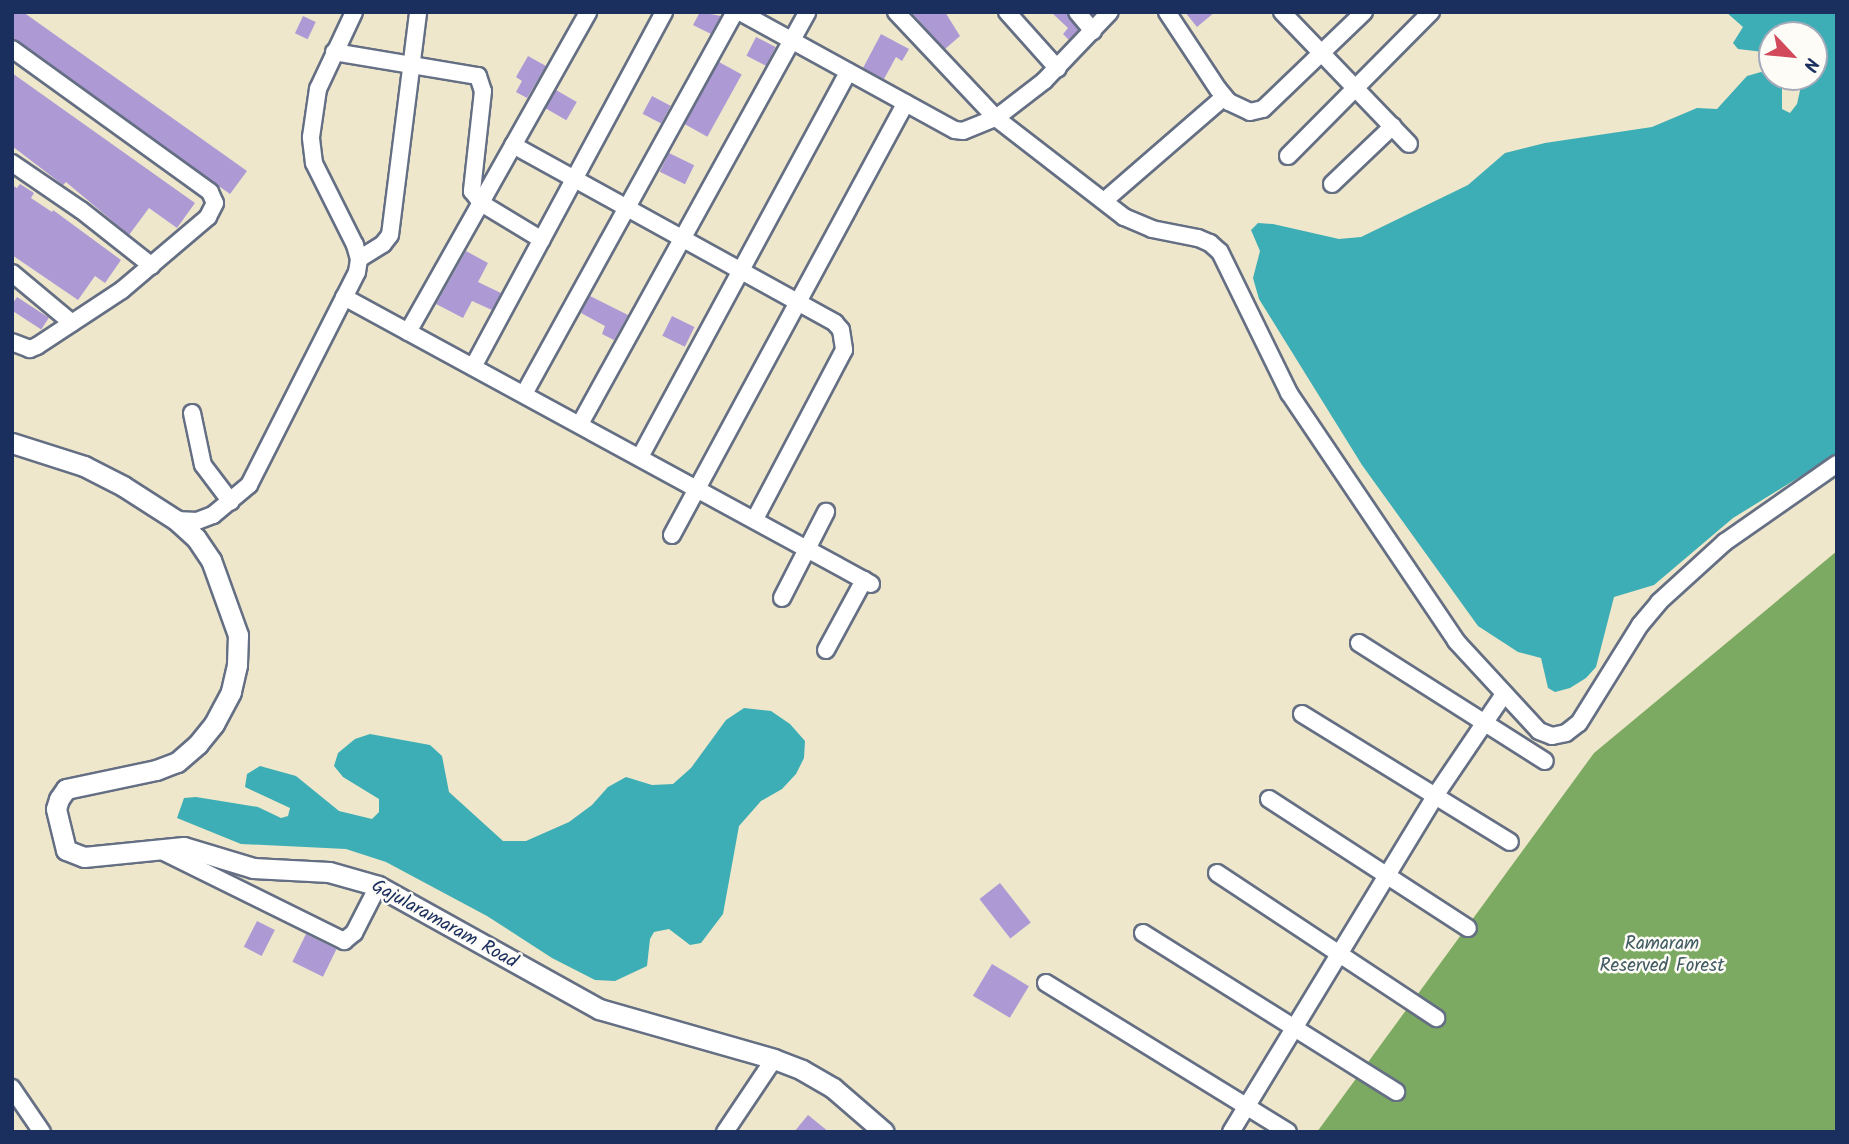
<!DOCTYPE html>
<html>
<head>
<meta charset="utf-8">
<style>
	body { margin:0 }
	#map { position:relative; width:1849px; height:1144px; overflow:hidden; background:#eee7cb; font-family:Kalam,sans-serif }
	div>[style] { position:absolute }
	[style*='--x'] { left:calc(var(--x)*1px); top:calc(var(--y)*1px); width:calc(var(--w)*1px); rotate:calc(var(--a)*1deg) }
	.forest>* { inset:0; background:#7daa62 }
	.water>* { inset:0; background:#3daeb5 }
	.building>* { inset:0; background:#ad9ad5; transform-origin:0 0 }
	.roads { filter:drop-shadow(2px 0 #656f84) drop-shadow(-2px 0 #656f84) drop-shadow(0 2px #656f84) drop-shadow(0 -2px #656f84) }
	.minor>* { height:16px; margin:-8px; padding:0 8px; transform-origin:8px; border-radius:8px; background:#fff }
	.major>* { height:19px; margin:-9.5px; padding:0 9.5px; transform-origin:9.5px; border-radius:9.5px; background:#fff }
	span { translate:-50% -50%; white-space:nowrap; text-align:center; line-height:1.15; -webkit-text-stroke:5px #fdfcf7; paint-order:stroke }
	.street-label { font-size:19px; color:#1b2f5e }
	.park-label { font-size:19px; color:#425c63 }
	.frame { position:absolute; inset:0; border:14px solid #1b2f5e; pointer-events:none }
	.north { position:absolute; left:1758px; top:21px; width:70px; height:70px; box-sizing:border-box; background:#fdfcf7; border:2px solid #a3aaba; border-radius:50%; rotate:116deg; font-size:19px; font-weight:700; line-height:28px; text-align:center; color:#1b2f5e }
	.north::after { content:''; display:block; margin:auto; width:24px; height:32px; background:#d1495b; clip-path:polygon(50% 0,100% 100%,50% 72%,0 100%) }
</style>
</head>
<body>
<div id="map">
	<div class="forest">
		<div style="clip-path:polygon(1837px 551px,1837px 1132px,1317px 1132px,1594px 753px)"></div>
	</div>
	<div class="water">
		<div style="clip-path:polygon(1726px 12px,1837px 12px,1837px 454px,1733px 518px,1654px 585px,1614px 597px,1596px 667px,1586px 678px,1570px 688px,1555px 692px,1548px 688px,1541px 658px,1518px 652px,1478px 626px,1362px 465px,1259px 299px,1253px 278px,1260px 251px,1251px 230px,1258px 223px,1273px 224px,1339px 239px,1361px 237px,1468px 185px,1505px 153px,1545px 143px,1652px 127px,1697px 108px,1717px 109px,1747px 76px,1761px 72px,1782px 79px,1782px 109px,1790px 113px,1797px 104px,1803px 77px,1814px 77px,1814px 35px,1772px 35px,1772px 53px,1738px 49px,1733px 43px,1743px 27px)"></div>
		<div style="clip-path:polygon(744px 708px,771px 711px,790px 724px,805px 741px,804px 758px,796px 774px,782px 789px,761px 801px,739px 826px,723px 914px,701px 943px,690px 945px,669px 929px,654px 932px,650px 939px,647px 966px,615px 981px,595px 980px,552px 958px,487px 916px,386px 862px,346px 849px,241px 844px,177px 818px,184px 798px,196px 797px,258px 807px,281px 818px,288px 816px,290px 808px,245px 787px,247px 774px,260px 766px,296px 776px,339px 811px,372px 819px,379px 812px,379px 799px,343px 777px,334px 766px,338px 753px,355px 739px,370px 734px,430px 745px,442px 756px,449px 792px,503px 841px,526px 841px,569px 822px,592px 805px,608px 787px,626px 777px,652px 785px,673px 784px,691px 768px,726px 720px)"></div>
	</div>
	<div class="building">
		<div style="clip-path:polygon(12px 12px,23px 12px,247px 171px,230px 194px,12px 39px)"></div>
		<div style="clip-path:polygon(700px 12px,721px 16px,711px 34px,693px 25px)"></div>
		<div style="clip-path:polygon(911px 12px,945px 12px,960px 36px,945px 49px)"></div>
		<div style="clip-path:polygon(1051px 12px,1067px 12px,1078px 30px,1069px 40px,1063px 34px,1068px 28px)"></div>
		<div style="clip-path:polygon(1185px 12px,1215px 12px,1197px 27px)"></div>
		<div style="left:303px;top:16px;width:14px;height:19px;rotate:25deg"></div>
		<div style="clip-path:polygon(881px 34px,909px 49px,902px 61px,896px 57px,884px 79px,863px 68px)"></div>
		<div style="left:756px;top:37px;width:22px;height:21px;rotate:27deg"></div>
		<div style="clip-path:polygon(528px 56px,546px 66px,527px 98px,516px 92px,522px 81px,516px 77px)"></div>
		<div style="left:719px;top:62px;width:26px;height:71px;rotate:29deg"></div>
		<div style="clip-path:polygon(12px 73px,195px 203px,177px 228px,149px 208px,129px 235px,66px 182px,63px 185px,12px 146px)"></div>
		<div style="left:556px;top:90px;width:24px;height:21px;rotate:30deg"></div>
		<div style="left:652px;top:96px;width:21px;height:20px;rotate:28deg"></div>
		<div style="left:669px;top:153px;width:28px;height:21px;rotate:26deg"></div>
		<div style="clip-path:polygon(20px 184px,34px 193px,31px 198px,52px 212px,53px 210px,121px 260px,105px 283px,95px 276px,78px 300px,12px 255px,12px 185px,17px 188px)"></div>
		<div style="clip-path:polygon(466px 251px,488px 263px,478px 282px,501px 293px,492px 310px,472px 301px,463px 318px,436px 304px)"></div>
		<div style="clip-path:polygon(590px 296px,628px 315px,614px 340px,602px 334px,605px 326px,581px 313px)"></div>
		<div style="left:17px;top:297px;width:38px;height:14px;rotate:33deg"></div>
		<div style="left:672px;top:316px;width:25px;height:22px;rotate:26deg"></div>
		<div style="left:1000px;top:883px;width:50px;height:26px;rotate:52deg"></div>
		<div style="left:257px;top:921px;width:20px;height:29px;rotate:27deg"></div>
		<div style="left:306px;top:934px;width:34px;height:31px;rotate:26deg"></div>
		<div style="left:992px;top:964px;width:43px;height:37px;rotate:31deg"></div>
		<div style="clip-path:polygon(808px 1115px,829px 1132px,794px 1132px)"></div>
	</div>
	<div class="roads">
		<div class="minor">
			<div style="--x:740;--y:12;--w:245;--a:28.8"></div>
			<div style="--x:955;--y:130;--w:8;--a:7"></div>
			<div style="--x:963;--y:131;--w:35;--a:-22"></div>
			<div style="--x:996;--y:118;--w:61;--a:-37.6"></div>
			<div style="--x:1044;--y:81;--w:95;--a:-46.3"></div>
			<div style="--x:896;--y:12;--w:146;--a:46.7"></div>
			<div style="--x:996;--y:118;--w:162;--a:37.7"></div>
			<div style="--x:1124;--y:217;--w:30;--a:23"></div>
			<div style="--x:1152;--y:229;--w:47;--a:11.1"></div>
			<div style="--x:1198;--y:238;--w:13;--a:23"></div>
			<div style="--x:1210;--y:243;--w:13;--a:42"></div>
			<div style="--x:1220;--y:252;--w:157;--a:63.9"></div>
			<div style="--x:1289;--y:393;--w:299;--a:56"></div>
			<div style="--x:1456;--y:641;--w:122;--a:47.3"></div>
			<div style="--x:1539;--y:731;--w:14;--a:21"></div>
			<div style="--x:1552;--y:736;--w:14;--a:-12"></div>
			<div style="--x:1566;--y:733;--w:16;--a:-38"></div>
			<div style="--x:1579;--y:723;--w:115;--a:-58.1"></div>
			<div style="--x:1640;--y:625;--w:30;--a:-50"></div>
			<div style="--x:1659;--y:602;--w:89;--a:-42.3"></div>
			<div style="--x:1725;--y:542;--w:136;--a:-34.9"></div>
			<div style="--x:1007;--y:12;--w:76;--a:48.2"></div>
			<div style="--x:1077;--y:12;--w:25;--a:50"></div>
			<div style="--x:1167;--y:12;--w:92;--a:56.5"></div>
			<div style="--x:1218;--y:89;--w:17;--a:50"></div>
			<div style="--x:1229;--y:102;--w:23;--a:25"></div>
			<div style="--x:1250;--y:112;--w:13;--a:-13"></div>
			<div style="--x:1263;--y:109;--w:140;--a:-43.8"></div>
			<div style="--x:1282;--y:12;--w:183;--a:46.1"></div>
			<div style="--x:12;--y:49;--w:244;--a:35.8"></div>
			<div style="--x:210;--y:192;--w:12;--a:66"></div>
			<div style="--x:215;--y:203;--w:16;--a:117"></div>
			<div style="--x:208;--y:217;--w:113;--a:139.7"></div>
			<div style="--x:122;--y:290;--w:102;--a:146.6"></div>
			<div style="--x:37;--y:346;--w:8;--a:157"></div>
			<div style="--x:30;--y:349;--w:19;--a:-159"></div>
			<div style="--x:334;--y:52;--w:146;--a:9.5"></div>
			<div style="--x:478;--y:76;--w:16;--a:72"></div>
			<div style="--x:483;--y:91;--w:101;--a:96.3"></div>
			<div style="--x:472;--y:191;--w:15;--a:53"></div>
			<div style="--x:481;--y:203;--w:71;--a:31.2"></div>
			<div style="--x:513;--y:145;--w:368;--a:28.9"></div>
			<div style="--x:835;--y:323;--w:9;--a:49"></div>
			<div style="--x:841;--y:330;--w:20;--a:81"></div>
			<div style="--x:844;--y:350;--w:191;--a:117.8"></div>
			<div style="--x:1288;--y:156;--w:203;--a:-45.2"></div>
			<div style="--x:12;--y:163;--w:83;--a:34.3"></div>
			<div style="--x:81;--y:210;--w:90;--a:38.3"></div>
			<div style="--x:1332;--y:184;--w:84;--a:-43.6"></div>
			<div style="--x:1104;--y:201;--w:159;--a:-40.9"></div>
			<div style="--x:359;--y:259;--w:28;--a:-32"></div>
			<div style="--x:383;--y:244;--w:11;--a:-52"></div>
			<div style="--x:390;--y:235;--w:225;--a:-82.8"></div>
			<div style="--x:12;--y:273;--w:78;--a:39.8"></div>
			<div style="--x:344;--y:297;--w:600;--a:28.57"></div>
			<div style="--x:408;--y:332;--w:367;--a:-60.6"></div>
			<div style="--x:473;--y:367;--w:403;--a:-61.7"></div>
			<div style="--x:524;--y:394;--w:436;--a:-61.1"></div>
			<div style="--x:192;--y:413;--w:53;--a:78.1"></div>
			<div style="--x:203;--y:465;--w:46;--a:52.9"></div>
			<div style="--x:580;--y:424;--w:470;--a:-61.1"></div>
			<div style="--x:640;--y:457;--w:438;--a:-61.6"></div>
			<div style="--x:176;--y:520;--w:21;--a:3"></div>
			<div style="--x:197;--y:521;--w:17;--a:-21"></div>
			<div style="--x:213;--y:515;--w:47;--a:-39.8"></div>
			<div style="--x:249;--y:485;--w:239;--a:-63.1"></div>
			<div style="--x:357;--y:272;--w:13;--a:-81"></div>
			<div style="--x:359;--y:259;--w:15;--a:-106"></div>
			<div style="--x:355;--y:245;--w:92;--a:-116.6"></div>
			<div style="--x:314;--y:163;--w:26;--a:-97"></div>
			<div style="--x:311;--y:137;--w:49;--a:-81.7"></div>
			<div style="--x:318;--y:89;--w:85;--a:-64.9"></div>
			<div style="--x:672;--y:535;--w:491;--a:-61.6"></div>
			<div style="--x:782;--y:598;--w:97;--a:-62.9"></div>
			<div style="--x:1359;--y:643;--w:220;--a:32.4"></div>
			<div style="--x:826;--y:650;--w:80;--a:-61.5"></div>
			<div style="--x:1302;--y:714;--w:244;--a:31.6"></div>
			<div style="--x:1269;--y:799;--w:237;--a:33"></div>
			<div style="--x:158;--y:849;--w:208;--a:26.3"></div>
			<div style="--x:344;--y:941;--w:13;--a:-39"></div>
			<div style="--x:354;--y:933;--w:53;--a:-62.9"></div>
			<div style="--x:1217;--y:873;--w:263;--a:33.5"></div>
			<div style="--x:1143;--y:933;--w:299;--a:32.1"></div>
			<div style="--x:1046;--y:983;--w:284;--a:31.6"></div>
			<div style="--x:12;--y:1088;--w:53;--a:55.7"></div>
			<div style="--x:725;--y:1132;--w:88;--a:-56.1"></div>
			<div style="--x:1231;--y:1132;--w:393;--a:-58.7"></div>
			<div style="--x:1435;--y:796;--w:123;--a:-55.9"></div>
		</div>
		<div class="major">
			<div style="--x:12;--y:443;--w:76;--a:17.7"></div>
			<div style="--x:84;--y:466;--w:44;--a:27.1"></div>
			<div style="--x:123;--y:486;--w:63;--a:32.7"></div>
			<div style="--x:176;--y:520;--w:27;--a:42"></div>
			<div style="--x:196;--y:538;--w:27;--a:56"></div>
			<div style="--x:211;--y:560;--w:80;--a:70.2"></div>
			<div style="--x:238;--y:635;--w:30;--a:92"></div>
			<div style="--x:237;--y:665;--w:28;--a:103"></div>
			<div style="--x:231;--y:692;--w:36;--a:118"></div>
			<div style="--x:214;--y:724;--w:26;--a:129"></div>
			<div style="--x:198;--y:744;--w:28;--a:139"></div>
			<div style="--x:177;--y:762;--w:22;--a:159"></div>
			<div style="--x:156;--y:770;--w:92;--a:168.1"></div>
			<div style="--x:66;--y:789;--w:12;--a:125"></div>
			<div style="--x:59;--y:799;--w:10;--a:107"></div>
			<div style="--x:56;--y:809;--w:42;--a:76.3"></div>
			<div style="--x:66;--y:850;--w:19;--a:21"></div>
			<div style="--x:84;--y:857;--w:100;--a:-5.7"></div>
			<div style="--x:184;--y:847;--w:72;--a:16.9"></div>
			<div style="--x:253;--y:868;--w:76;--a:3"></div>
			<div style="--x:329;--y:872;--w:51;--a:15.9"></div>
			<div style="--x:378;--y:886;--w:253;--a:29.1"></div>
			<div style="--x:599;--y:1009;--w:182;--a:15.9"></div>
			<div style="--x:774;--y:1059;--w:30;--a:21"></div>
			<div style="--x:802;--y:1070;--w:36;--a:30"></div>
			<div style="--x:833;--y:1088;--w:67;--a:40.8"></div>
		</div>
	</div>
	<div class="street-label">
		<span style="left:444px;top:925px;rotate:29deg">Gajularamaram Road</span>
	</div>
	<div class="park-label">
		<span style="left:1662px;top:956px">Ramaram<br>Reserved Forest</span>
	</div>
	<div class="frame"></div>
	<div class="north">N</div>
</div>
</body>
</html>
